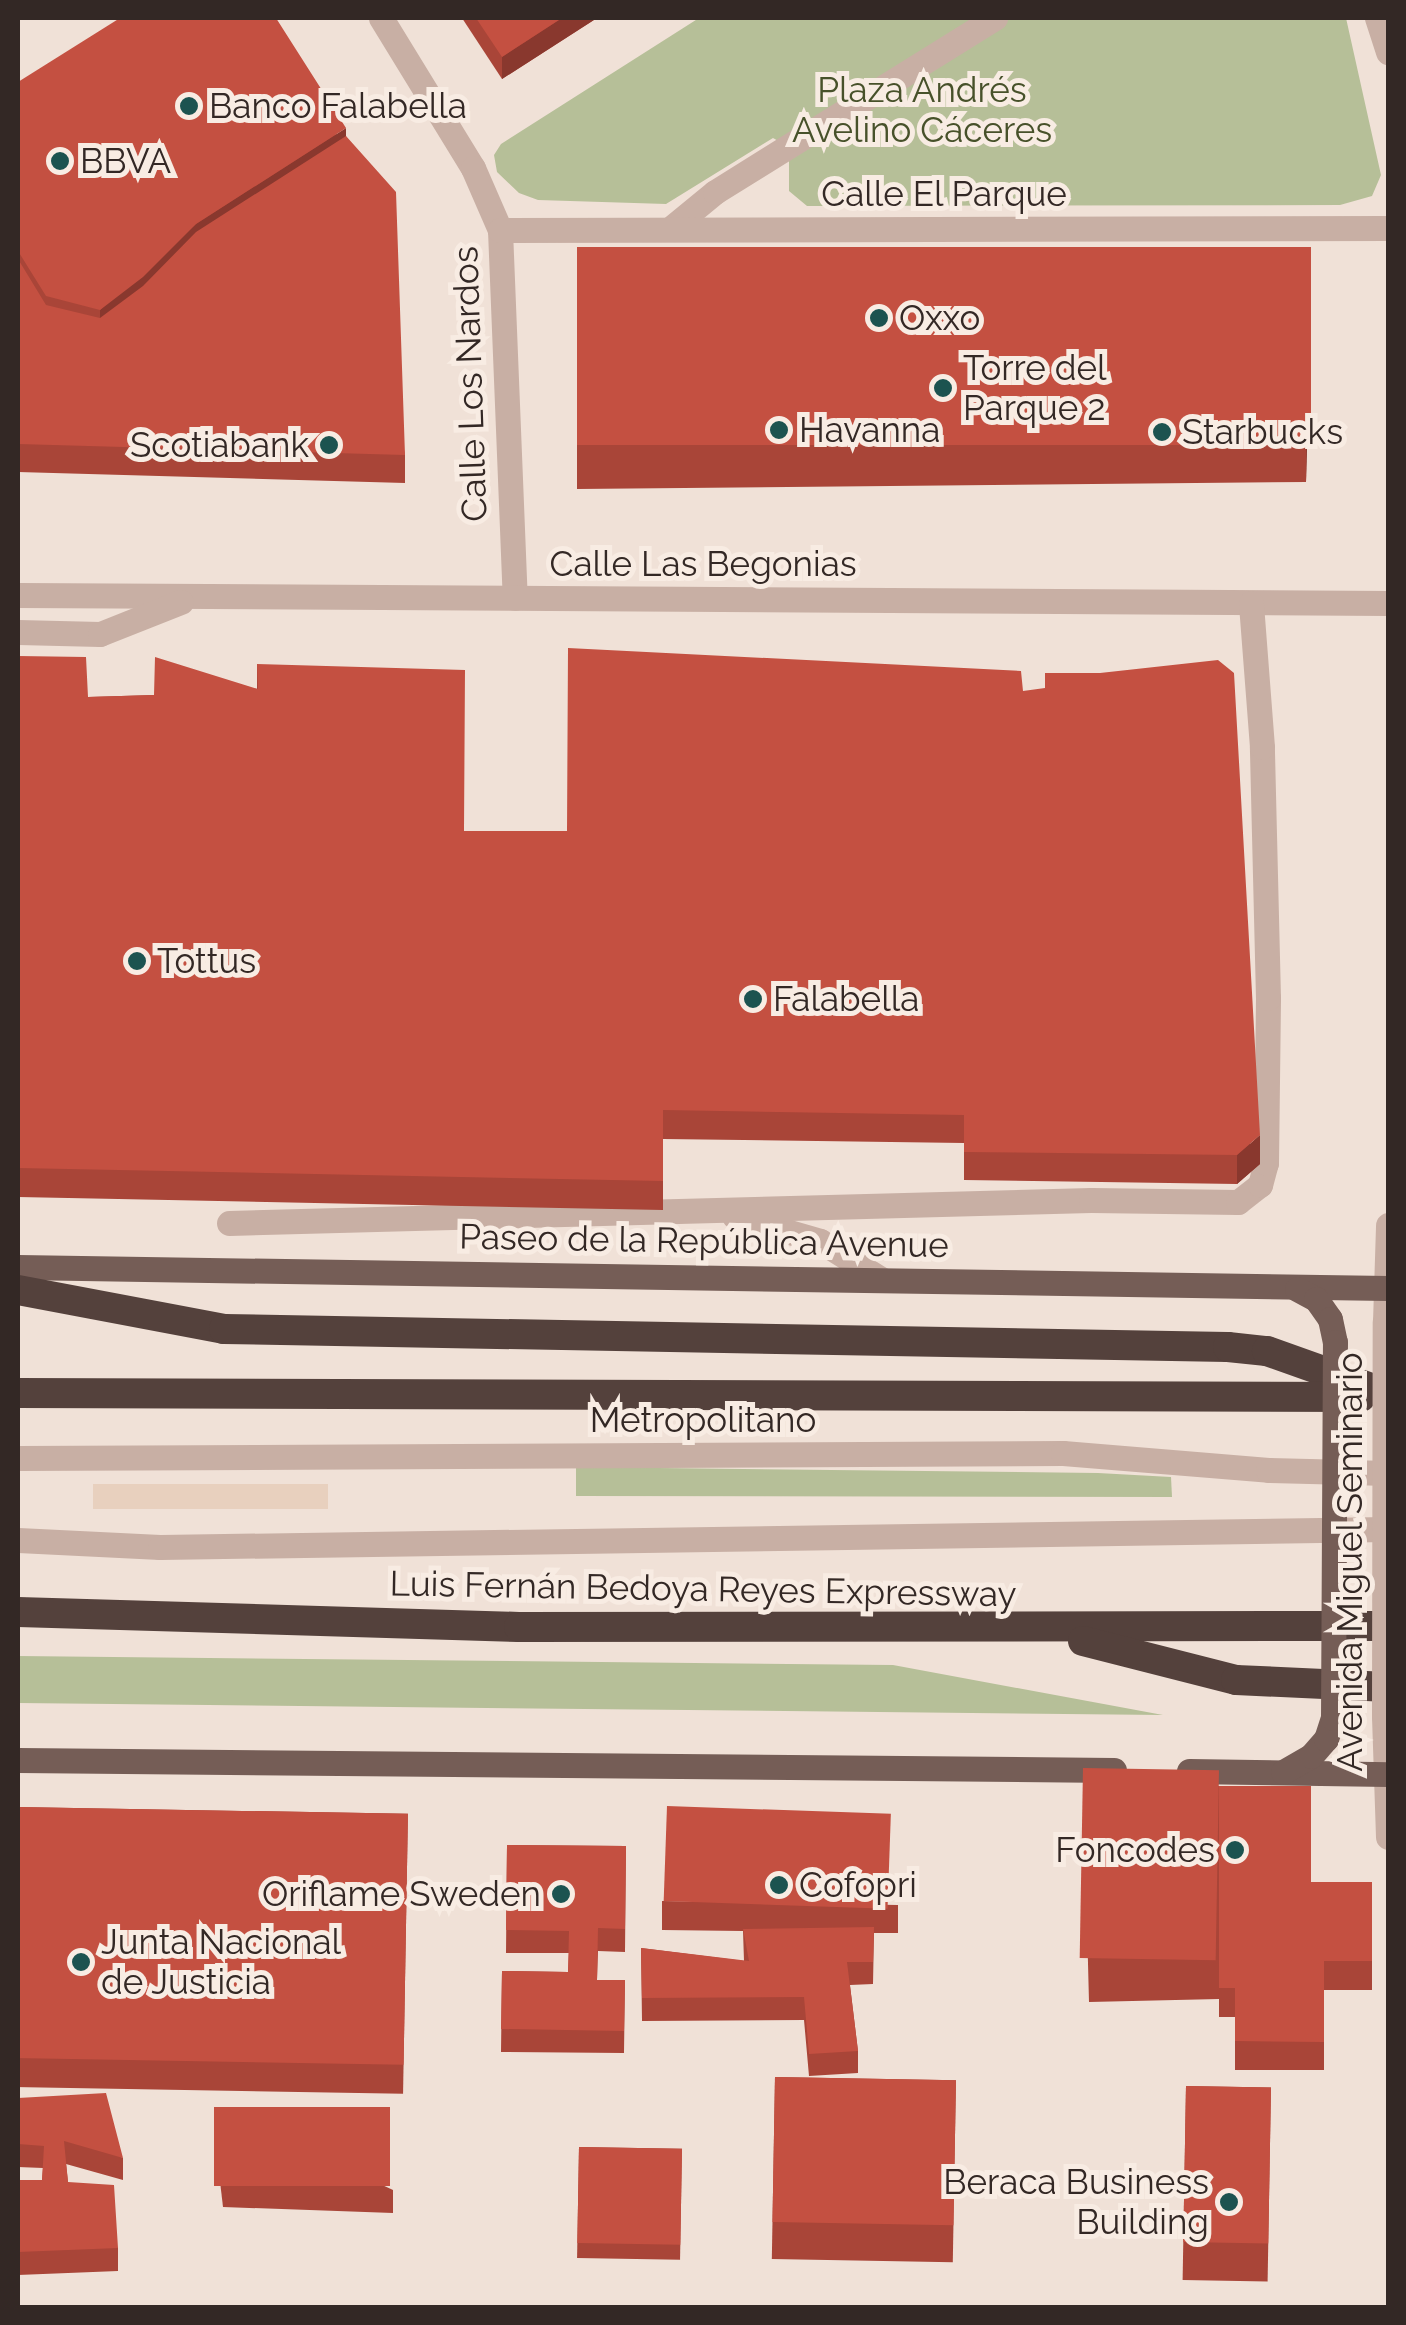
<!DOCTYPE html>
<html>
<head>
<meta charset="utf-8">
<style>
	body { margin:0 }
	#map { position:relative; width:1406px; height:2325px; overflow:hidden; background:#f0e1d7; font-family:Raleway,sans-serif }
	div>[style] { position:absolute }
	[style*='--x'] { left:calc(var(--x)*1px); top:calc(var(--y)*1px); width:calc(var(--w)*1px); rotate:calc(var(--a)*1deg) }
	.green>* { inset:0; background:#b6bf98 }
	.plaza>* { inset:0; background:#e8d0be; transform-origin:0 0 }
	.minor>* { height:25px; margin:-12.5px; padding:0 12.5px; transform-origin:12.5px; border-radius:12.5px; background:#c8afa4 }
	.major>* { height:25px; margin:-12.5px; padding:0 12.5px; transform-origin:12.5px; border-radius:12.5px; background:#755d56 }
	.highway>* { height:30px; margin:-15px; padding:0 15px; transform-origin:15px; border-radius:15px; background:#54413c }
	.minor-bridge>* { height:25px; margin:-12.5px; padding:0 12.5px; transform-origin:12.5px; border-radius:12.5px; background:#c8afa4 }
	.major-bridge>* { height:25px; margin:-12.5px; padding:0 12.5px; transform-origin:12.5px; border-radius:12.5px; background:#755d56 }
	.wall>* { inset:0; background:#a94538; transform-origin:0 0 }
	.shaded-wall>* { inset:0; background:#89382e }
	.building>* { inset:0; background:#c45041; transform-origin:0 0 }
	.dots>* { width:28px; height:28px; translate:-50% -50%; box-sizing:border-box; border:5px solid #f8ece3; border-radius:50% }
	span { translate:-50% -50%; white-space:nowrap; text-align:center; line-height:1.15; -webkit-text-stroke:10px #f8ece3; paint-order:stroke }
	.park-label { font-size:35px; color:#47512a }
	.poi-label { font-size:35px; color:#332825 }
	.left { translate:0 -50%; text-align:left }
	.right { translate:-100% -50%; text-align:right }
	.street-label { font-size:35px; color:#332825 }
	.frame { position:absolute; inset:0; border:20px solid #332825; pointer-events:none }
</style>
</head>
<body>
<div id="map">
	<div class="green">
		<div style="clip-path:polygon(699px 18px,1346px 18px,1381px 175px,1372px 196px,1340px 205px,807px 206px,789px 191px,789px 147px,773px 138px,666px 204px,538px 200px,519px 193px,497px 172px,494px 155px,501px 144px)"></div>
		<div style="clip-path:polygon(576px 1467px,1098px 1473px,1171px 1477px,1172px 1497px,576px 1496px)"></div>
		<div style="clip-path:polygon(18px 1656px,893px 1665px,1163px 1715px,18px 1703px)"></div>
	</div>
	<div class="plaza">
		<div style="left:328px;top:1484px;width:25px;height:235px;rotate:90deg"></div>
	</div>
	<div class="minor">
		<div style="--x:381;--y:18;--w:176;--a:58.5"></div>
		<div style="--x:473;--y:168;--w:68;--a:66.5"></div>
		<div style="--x:500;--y:230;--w:368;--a:87.7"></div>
		<div style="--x:1377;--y:18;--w:36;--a:72"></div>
		<div style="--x:670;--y:229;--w:58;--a:-39.4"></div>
		<div style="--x:715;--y:192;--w:330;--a:-31.9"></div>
		<div style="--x:500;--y:230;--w:888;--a:-0.13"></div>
		<div style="--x:18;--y:595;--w:1370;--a:0.33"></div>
		<div style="--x:18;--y:632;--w:82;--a:1.4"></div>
		<div style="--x:100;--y:634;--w:87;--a:-21.6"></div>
		<div style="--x:734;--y:1216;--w:90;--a:16.2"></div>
		<div style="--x:820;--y:1241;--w:72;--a:31.9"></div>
		<div style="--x:229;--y:1223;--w:862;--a:-1.53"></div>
		<div style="--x:1091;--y:1200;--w:147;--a:0.8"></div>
		<div style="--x:1238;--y:1202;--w:28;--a:-38"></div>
		<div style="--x:1260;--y:1185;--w:23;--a:-75"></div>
		<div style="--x:1266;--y:1163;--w:165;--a:-89.3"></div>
		<div style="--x:1268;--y:998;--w:251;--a:-91.4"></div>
		<div style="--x:1262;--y:747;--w:144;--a:-94.4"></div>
		<div style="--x:1385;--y:1322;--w:97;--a:-88.2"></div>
		<div style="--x:18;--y:1458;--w:1045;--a:-0.27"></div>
		<div style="--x:1063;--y:1453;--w:206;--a:4.7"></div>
		<div style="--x:1268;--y:1470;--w:120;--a:1.4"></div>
		<div style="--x:18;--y:1540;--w:142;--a:2.8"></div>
		<div style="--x:160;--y:1547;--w:1228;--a:-0.84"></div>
		<div style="--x:1384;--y:1716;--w:121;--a:88.1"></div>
	</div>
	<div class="major">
		<div style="--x:18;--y:1267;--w:1370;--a:0.88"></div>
		<div style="--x:1297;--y:1289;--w:21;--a:28"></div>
		<div style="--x:1316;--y:1299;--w:24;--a:55"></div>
		<div style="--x:1330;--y:1319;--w:24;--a:78"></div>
		<div style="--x:18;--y:1760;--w:1096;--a:0.52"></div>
		<div style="--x:1189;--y:1771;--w:199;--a:0.9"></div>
		<div style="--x:1283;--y:1772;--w:32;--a:-30"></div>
		<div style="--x:1311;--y:1756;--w:23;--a:-49"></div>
		<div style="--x:1326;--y:1739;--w:22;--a:-72"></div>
	</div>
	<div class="highway">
		<div style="--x:18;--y:1290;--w:210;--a:10.7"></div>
		<div style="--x:224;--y:1329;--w:1004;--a:1.03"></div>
		<div style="--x:1228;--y:1347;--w:39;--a:6"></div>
		<div style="--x:1267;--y:1351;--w:128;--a:19.6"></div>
		<div style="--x:18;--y:1393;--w:1343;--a:0.17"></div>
		<div style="--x:18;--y:1612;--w:501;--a:1.71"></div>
		<div style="--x:519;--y:1627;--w:869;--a:-0.07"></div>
		<div style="--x:1083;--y:1641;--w:158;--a:14.3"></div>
		<div style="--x:1236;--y:1680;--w:152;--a:2.6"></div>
	</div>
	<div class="minor-bridge">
		<div style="--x:1384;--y:1716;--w:394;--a:-89.9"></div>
	</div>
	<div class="major-bridge">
		<div style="--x:1333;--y:1718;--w:376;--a:-89.7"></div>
	</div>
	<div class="wall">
		<div style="clip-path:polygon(462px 18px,597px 18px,502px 79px)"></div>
		<div style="clip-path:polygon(18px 82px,346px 136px,405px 455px,405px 483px,18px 472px)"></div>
		<div style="clip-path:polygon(577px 247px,1311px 295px,1306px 482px,577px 489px)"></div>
		<div style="clip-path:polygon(18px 656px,88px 697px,154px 695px,257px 689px,257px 664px,464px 831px,567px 831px,1023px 691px,1260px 1164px,1237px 1184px,964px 1180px,964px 1143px,663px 1139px,663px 1210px,18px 1197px)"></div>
		<div style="clip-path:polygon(1083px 1768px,1219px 1786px,1311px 1882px,1372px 1882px,1372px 1990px,1324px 1990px,1324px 2070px,1235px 2070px,1235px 2017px,1219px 2017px,1219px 1999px,1089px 2002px)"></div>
		<div style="left:18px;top:1807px;width:390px;height:280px;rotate:1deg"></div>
		<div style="clip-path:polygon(507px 1845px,626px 1846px,625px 1952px,598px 1951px,597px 1980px,625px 1980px,624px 2053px,501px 2052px,502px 1971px,568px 1972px,569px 1953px,506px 1953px)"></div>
		<div style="clip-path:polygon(662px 1901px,898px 1905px,898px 1933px,874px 1933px,873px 1984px,850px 1985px,858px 2051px,858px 2073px,809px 2076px,804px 2020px,642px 2021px,641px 1948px,744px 1961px,743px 1931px,662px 1930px)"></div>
		<div style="left:775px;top:2077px;width:181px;height:182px;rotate:1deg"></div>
		<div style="left:1186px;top:2086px;width:85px;height:194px;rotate:1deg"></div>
		<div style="clip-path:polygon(18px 2098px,123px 2158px,123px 2180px,66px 2164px,68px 2182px,118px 2248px,118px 2271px,18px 2275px,18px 2180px,42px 2180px,43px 2168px,18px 2167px)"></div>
		<div style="clip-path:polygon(214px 2107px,393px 2190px,393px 2213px,223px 2207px,214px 2130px)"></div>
		<div style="left:579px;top:2147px;width:103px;height:111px;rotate:1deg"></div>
	</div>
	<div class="shaded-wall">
		<div style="clip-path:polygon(562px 18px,597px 18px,502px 79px,502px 57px)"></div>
		<div style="clip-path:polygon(346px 128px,346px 165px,100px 347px,100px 310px,196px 224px)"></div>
		<div style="clip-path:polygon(1311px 251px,1311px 295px,1306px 482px,1306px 438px)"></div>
		<div style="clip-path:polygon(1260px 1135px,1260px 1164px,1237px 1184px,1237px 1155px)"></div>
	</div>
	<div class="building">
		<div style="clip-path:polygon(120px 18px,276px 18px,346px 128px,196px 224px,143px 277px,100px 310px,46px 296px,18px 251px,18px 82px)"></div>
		<div style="clip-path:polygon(476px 18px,562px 18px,502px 57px)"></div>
		<div style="clip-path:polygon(346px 136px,396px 192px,405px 455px,18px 444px,18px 259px,46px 305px,100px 318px,143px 286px,196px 232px)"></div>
		<div style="left:577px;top:247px;width:734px;height:198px"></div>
		<div style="clip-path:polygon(568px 648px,1021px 671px,1023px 691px,1045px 688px,1045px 673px,1100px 673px,1218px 660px,1234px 673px,1260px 1135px,1237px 1155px,964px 1152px,964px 1115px,663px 1110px,663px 1181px,18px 1168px,18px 656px,86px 657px,88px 697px,154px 695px,155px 657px,258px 689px,257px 664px,465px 670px,464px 831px,567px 831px)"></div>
		<div style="left:1083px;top:1768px;width:136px;height:190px;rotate:1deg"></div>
		<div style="clip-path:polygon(1219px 1786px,1311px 1786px,1311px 1882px,1372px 1882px,1372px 1961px,1324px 1961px,1324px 2042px,1235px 2041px,1235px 1988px,1219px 1988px)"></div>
		<div style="left:667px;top:1806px;width:224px;height:95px;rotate:2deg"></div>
		<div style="left:18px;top:1807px;width:390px;height:251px;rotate:1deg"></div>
		<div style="clip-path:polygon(507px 1845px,626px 1846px,625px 1929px,598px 1928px,597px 1980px,625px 1980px,624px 2031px,501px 2029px,502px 1971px,568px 1972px,569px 1931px,506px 1930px)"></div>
		<div style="clip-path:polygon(874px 1927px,873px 1962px,847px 1962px,858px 2051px,809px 2054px,804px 1997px,642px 1998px,641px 1948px,749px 1961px,743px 1929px)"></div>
		<div style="left:775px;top:2077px;width:181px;height:145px;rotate:1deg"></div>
		<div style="left:1186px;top:2086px;width:85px;height:156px;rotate:1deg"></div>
		<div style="clip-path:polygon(106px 2093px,123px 2158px,64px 2141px,68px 2182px,114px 2185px,118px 2248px,18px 2252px,18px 2180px,42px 2180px,44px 2146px,18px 2144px,18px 2098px)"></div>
		<div style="left:214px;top:2107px;width:176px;height:79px"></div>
		<div style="left:579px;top:2147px;width:103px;height:96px;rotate:1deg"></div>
	</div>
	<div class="dots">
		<div style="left:189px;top:106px;background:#1c5350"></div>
		<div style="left:60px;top:161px;background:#1c5350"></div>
		<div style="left:879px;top:318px;background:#1c5350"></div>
		<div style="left:943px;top:388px;background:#1c5350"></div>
		<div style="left:779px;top:430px;background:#1c5350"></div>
		<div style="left:1162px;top:432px;background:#1c5350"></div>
		<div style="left:329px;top:445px;background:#1c5350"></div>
		<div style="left:137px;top:961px;background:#1c5350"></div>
		<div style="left:753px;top:999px;background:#1c5350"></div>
		<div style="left:1235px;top:1850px;background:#1c5350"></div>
		<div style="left:779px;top:1885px;background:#1c5350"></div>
		<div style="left:561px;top:1894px;background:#1c5350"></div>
		<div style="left:81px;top:1962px;background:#1c5350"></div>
		<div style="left:1229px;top:2202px;background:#1c5350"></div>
	</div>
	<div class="park-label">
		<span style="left:922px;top:110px">Plaza Andrés<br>Avelino Cáceres</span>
	</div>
	<div class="poi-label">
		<span class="left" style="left:209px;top:106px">Banco Falabella</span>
		<span class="left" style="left:80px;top:161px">BBVA</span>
		<span class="left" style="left:899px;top:318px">Oxxo</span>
		<span class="left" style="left:963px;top:388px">Torre del<br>Parque 2</span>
		<span class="left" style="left:799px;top:430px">Havanna</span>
		<span class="left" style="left:1182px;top:432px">Starbucks</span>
		<span class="right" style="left:309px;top:445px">Scotiabank</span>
		<span class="left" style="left:157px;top:961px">Tottus</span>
		<span class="left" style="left:773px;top:999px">Falabella</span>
		<span class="right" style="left:1215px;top:1850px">Foncodes</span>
		<span class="left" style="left:799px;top:1885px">Cofopri</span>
		<span class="right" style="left:541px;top:1894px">Oriflame Sweden</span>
		<span class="left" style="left:101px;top:1962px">Junta Nacional<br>de Justicia</span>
		<span class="right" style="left:1209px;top:2202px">Beraca Business<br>Building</span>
	</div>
	<div class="street-label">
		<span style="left:944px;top:194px">Calle El Parque</span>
		<span style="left:470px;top:384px;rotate:-92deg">Calle Los Nardos</span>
		<span style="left:703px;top:564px">Calle Las Begonias</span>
		<span style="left:704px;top:1241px;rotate:1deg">Paseo de la República Avenue</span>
		<span style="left:703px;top:1420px">Metropolitano</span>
		<span style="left:1350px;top:1562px;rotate:-90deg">Avenida Miguel Seminario</span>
		<span style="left:703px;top:1589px;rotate:1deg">Luis Fernán Bedoya Reyes Expressway</span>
	</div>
	<div class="frame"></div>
</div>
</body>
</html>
